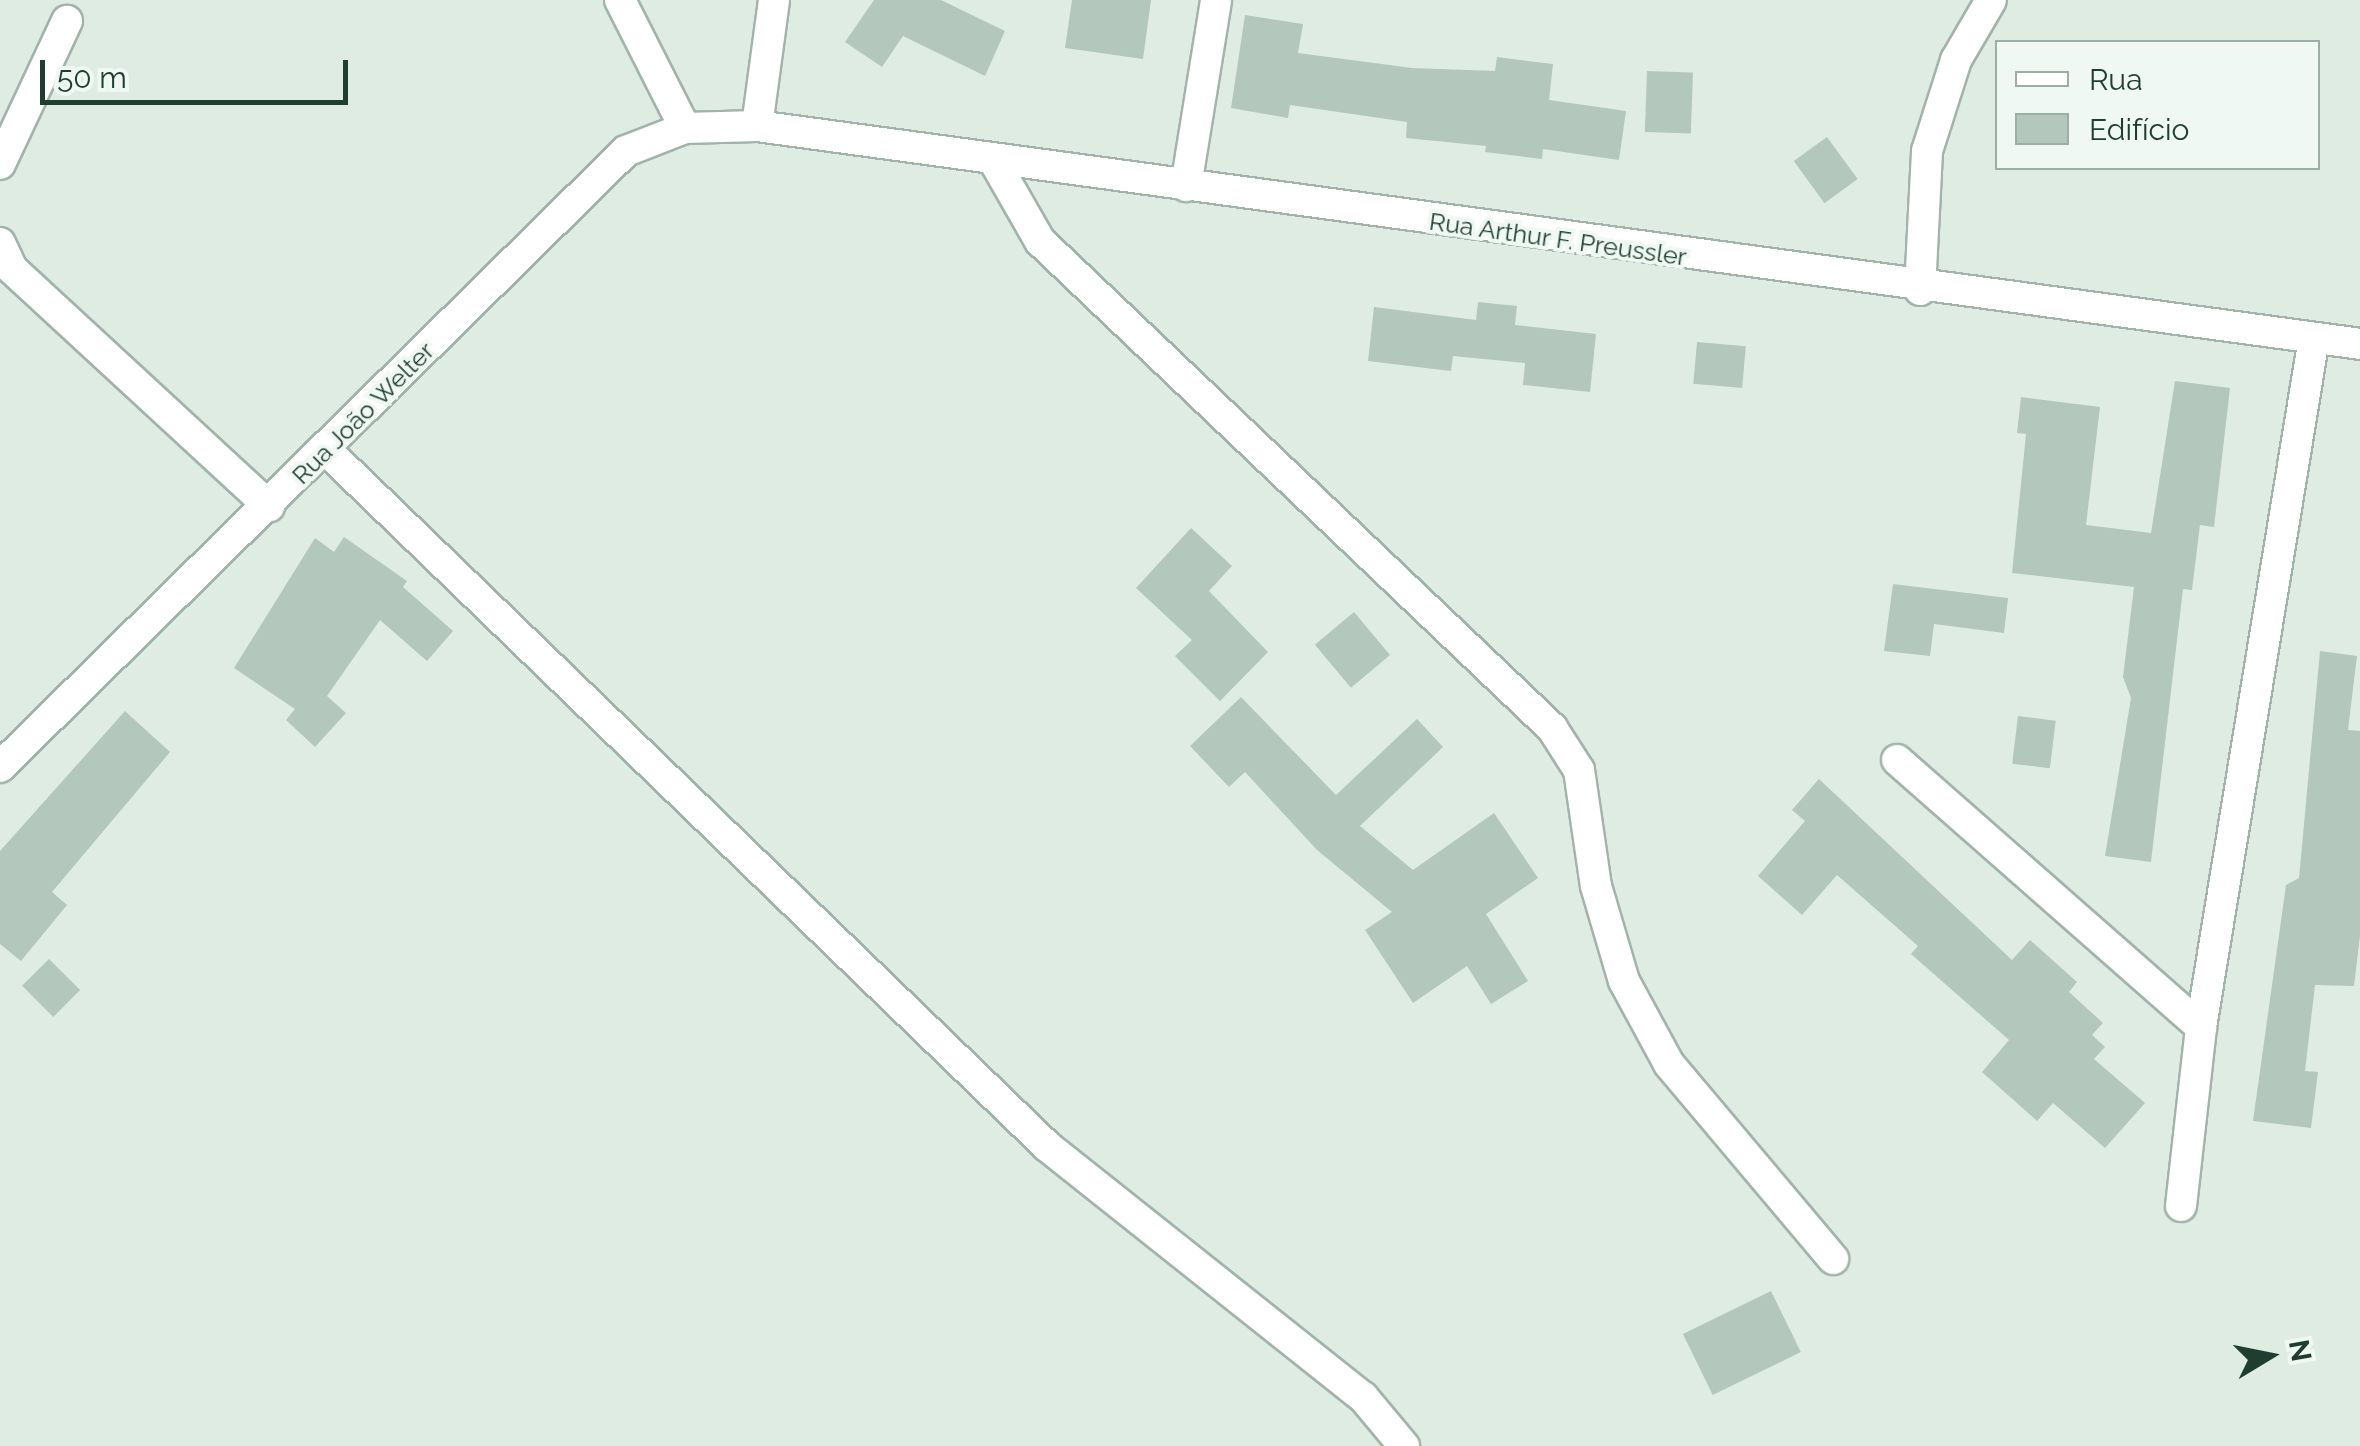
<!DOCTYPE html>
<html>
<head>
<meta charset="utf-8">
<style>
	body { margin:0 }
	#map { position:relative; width:2360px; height:1446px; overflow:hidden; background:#dfece4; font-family:Raleway,sans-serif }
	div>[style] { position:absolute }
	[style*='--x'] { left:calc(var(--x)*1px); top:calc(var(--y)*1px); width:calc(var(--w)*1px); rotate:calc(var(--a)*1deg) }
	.building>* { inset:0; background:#b4c7bd; transform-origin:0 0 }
	.roads { filter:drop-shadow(2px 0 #a1b4ab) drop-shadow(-2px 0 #a1b4ab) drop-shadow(0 2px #a1b4ab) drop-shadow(0 -2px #a1b4ab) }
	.minor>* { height:30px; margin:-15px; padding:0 15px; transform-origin:15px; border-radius:15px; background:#fff }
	span { translate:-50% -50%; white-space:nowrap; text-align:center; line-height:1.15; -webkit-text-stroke:8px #f0f8f3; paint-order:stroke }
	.street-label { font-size:25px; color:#1e3e31 }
	.legend { position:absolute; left:1995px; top:40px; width:325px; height:130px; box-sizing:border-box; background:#f0f8f3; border:2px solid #9caea5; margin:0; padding:12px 18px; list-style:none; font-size:30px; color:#1e3e31 }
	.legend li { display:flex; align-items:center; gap:20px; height:50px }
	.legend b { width:50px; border:2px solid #9caea5 }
	.north { position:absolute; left:2220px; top:1306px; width:100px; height:100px; -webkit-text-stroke:8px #f0f8f3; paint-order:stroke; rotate:80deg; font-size:28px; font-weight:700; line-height:40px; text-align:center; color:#1e3e31 }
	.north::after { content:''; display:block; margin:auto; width:35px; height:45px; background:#1e3e31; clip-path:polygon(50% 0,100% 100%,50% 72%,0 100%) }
	.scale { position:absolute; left:40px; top:60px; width:308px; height:45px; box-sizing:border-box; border:5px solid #1e3e31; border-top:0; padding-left:12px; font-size:30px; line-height:35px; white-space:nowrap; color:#1e3e31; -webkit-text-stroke:8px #f0f8f3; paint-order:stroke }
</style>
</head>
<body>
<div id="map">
	<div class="building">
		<div style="clip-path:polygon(874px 0,941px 0,1005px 31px,985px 76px,903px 36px,882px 67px,845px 42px)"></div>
		<div style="clip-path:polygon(1072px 0,1151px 0,1143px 59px,1065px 48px)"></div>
		<div style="clip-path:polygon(1245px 15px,1303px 24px,1298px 53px,1412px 68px,1495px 71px,1497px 57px,1553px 64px,1549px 100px,1626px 111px,1619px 160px,1543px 149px,1542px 159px,1485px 152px,1486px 146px,1406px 138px,1407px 122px,1290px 105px,1288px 118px,1231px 108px)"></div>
		<div style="left:1647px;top:71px;width:46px;height:61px;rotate:2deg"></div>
		<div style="left:1827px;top:137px;width:52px;height:41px;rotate:54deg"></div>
		<div style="clip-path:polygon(1478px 302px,1517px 306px,1515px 325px,1596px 334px,1590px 392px,1523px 385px,1525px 363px,1453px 356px,1451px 371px,1368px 361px,1374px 307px,1476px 320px)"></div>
		<div style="left:1697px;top:342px;width:49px;height:42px;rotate:5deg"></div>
		<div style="clip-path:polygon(2175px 381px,2230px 388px,2214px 527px,2200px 525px,2192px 590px,2183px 589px,2151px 862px,2105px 856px,2131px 698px,2123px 677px,2134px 587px,2012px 573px,2026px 434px,2017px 433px,2021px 397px,2100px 407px,2086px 525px,2151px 533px)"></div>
		<div style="clip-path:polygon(1191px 528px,1232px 566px,1209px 591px,1268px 652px,1220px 701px,1175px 656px,1192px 640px,1136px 588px)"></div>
		<div style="clip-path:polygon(344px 537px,407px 581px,403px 587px,453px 631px,427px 661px,380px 620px,327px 696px,346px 713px,315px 747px,286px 720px,295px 709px,234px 668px,315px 538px,334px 552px)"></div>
		<div style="clip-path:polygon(1893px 584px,2008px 598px,2004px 633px,1934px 624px,1930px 656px,1884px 651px)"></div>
		<div style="left:1354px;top:612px;width:56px;height:51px;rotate:50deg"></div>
		<div style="clip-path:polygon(2320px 651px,2357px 656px,2348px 730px,2360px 731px,2360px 936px,2354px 986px,2315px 985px,2305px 1071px,2318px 1072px,2311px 1128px,2253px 1121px,2286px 885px,2299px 878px)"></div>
		<div style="clip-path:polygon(1241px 697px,1336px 795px,1417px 719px,1443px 747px,1360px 826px,1413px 870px,1494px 813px,1538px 878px,1486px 914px,1528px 981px,1491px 1004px,1467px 966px,1413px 1003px,1365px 930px,1392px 912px,1317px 850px,1245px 772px,1229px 787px,1190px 746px)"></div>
		<div style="clip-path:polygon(125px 711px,170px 752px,52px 892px,67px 905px,21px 961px,0 944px,0 851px)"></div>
		<div style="left:2018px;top:716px;width:38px;height:48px;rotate:7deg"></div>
		<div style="clip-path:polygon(1819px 779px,2012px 960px,2030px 940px,2077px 982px,2069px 992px,2103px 1023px,2092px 1035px,2105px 1047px,2094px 1059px,2145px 1103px,2105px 1148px,2053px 1103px,2037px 1121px,1982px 1072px,2009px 1040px,1911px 954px,1918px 946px,1837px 875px,1802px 915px,1758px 876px,1805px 821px,1792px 810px)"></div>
		<div style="left:49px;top:959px;width:44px;height:38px;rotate:45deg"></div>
		<div style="left:1771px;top:1291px;width:68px;height:98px;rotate:64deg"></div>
	</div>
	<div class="roads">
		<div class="minor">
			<div style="--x:620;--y:0;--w:144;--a:63.1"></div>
			<div style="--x:757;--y:126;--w:127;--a:-82.3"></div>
			<div style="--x:993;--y:159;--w:95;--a:60.2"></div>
			<div style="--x:1040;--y:241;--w:707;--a:43.57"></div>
			<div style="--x:1552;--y:728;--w:50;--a:57.3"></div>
			<div style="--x:1579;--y:770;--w:117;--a:81.7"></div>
			<div style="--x:1596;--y:886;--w:99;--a:73.6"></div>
			<div style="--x:1624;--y:981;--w:94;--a:61.5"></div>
			<div style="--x:1669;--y:1064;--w:255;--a:49.9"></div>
			<div style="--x:0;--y:164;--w:158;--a:-64.9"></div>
			<div style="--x:1186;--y:186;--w:188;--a:-80.8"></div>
			<div style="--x:0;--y:243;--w:29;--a:65"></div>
			<div style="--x:12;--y:269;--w:350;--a:42.7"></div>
			<div style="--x:1920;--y:290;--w:139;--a:-87.1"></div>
			<div style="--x:1927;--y:151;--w:96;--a:-72.3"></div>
			<div style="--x:1956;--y:60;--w:69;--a:-59.7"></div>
			<div style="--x:326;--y:450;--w:1002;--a:43.99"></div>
			<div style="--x:1047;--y:1146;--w:404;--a:38.5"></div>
			<div style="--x:1363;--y:1397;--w:64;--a:50.1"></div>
			<div style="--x:1897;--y:760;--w:405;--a:41.3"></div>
			<div style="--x:0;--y:767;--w:878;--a:-44.54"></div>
			<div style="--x:626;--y:151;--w:63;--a:-21.3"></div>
			<div style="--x:685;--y:128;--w:72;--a:-1.6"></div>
			<div style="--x:757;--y:126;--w:1618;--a:7.74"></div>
			<div style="--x:2181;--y:1206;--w:180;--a:-83.6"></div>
			<div style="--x:2201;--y:1027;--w:698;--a:-80.69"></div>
		</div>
	</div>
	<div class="street-label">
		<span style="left:1558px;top:239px;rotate:8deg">Rua Arthur F. Preussler</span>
		<span style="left:363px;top:413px;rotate:-45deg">Rua João Welter</span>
	</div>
	<ul class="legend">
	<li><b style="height:12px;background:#fff"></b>Rua</li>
	<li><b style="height:28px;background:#b4c7bd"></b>Edifício</li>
	</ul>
	<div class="north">N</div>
	<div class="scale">50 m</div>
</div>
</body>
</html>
